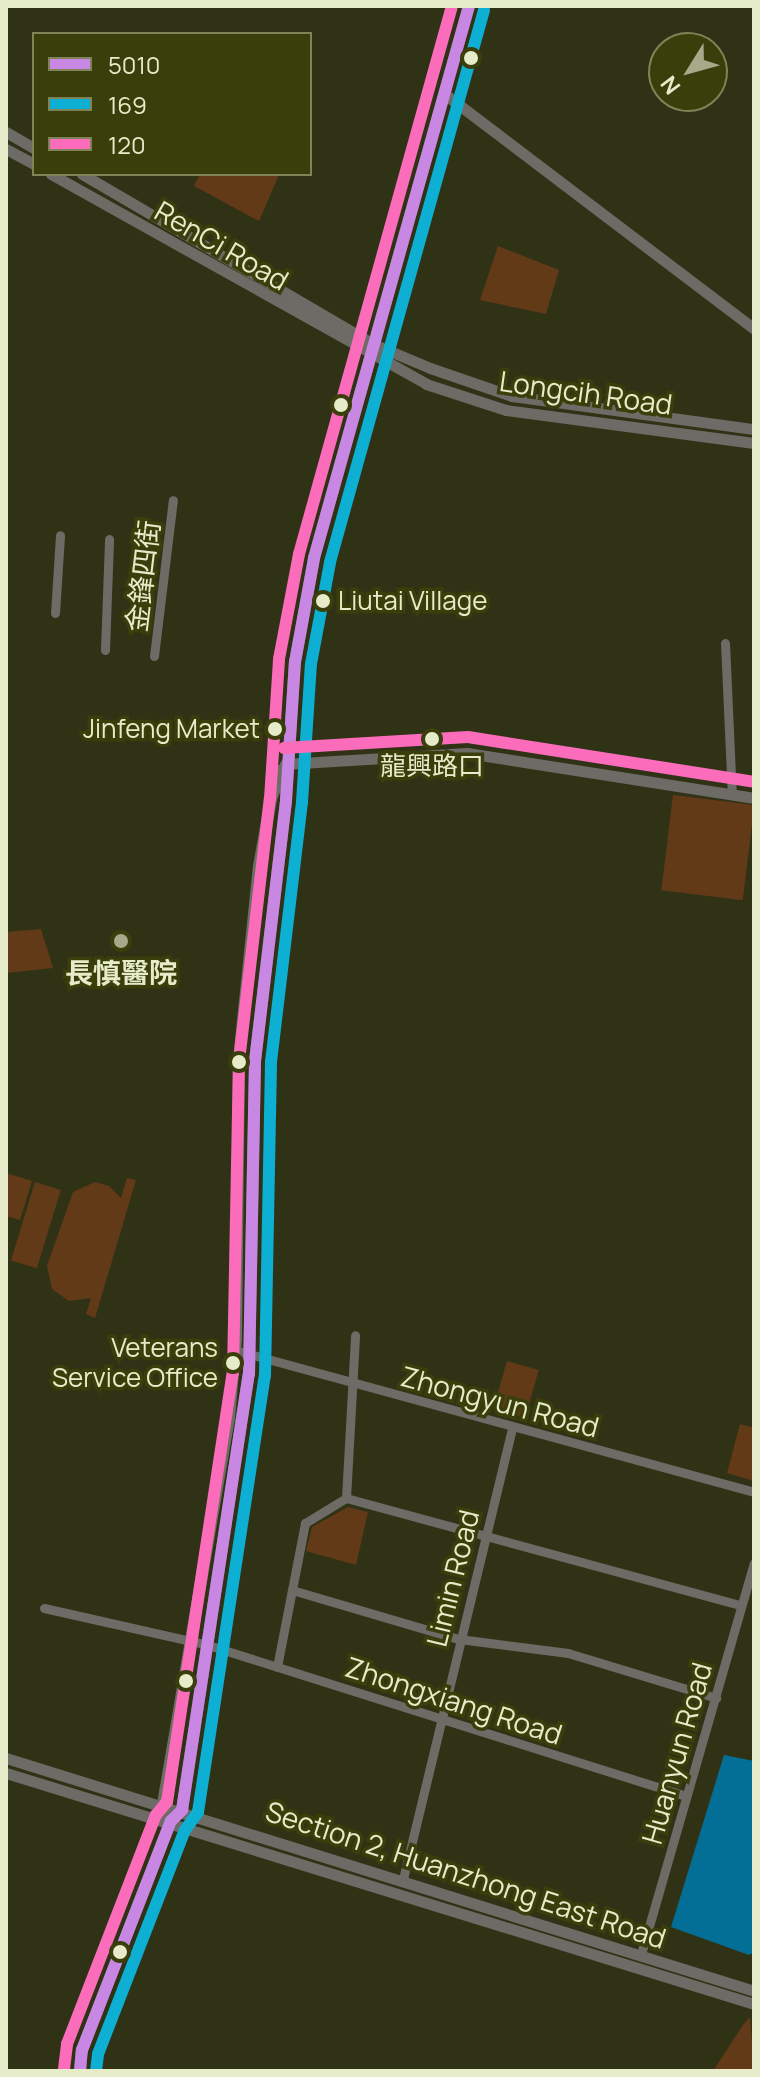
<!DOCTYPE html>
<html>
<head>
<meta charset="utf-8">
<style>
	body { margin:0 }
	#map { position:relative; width:760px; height:2077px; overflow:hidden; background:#303216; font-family:Manrope,"Noto Sans TC",sans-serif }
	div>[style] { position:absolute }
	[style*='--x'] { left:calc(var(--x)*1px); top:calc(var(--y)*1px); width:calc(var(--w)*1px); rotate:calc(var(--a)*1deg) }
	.green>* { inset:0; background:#623a18; transform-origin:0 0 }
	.water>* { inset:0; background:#046f96 }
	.stream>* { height:3px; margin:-1.5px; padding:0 1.5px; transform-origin:1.5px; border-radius:1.5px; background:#046f96 }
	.minor>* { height:9px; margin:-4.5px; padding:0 4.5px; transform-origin:4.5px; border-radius:4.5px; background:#6c6b66 }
	.tertiary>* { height:11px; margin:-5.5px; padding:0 5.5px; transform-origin:5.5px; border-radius:5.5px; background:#6c6b66 }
	.secondary>* { height:12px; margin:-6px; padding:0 6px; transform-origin:6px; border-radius:6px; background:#6c6d65 }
	.bus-1>* { height:12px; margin:-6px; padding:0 6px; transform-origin:6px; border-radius:6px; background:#c787e3 }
	.bus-2>* { height:12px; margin:-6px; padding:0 6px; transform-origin:6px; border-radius:6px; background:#0dafd3 }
	.bus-3>* { height:12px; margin:-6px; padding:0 6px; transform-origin:6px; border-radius:6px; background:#fb6dba }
	.dots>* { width:22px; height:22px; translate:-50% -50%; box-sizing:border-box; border:4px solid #3a3e0a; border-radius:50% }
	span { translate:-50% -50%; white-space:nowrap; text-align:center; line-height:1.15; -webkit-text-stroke:7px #3a3e0a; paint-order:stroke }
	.bus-label { font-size:26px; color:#e6ebca }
	.left { translate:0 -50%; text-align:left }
	.right { translate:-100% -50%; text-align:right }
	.street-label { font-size:28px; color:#e6ebca }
	.poi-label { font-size:28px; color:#e6ebca; font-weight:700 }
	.frame { position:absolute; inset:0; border:8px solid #e6ebca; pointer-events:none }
	.legend { position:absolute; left:32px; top:32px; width:280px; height:144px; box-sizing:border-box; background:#3a3e0a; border:2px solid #7f8357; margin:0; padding:10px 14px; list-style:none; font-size:24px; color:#e6ebca }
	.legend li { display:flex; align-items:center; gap:16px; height:40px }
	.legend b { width:40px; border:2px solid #7f8357 }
	.north { position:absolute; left:648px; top:32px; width:80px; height:80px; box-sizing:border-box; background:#3a3e0a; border:2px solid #7f8357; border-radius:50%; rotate:233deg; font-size:22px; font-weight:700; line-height:32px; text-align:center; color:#e6ebca }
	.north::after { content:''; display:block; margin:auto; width:28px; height:36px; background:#a6aa8b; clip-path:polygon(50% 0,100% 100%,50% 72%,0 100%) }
</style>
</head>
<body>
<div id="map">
	<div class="green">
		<div style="clip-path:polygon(200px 174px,273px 174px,278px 177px,259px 221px,194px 186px)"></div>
		<div style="clip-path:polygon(498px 246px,559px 270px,546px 314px,480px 300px)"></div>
		<div style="left:673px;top:795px;width:82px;height:96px;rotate:7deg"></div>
		<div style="clip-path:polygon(41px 929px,53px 968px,6px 973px,6px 932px)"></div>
		<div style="clip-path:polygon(6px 1173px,32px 1181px,20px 1220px,6px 1216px)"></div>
		<div style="clip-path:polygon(127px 1178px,136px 1180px,95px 1318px,86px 1314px,91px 1298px,69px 1301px,52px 1289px,47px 1266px,73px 1192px,95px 1182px,109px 1186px,121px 1198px)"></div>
		<div style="left:35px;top:1182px;width:27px;height:82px;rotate:17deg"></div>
		<div style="left:507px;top:1361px;width:33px;height:50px;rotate:16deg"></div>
		<div style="clip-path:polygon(740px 1424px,754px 1428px,754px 1481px,727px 1473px)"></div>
		<div style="clip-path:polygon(348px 1507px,368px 1512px,356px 1565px,306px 1551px,312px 1527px)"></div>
		<div style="clip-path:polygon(750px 2017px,754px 2071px,713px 2071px,743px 2025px)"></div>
	</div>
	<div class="water">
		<div style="clip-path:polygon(724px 1755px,754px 1761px,754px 1952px,749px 1955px,671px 1927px)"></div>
	</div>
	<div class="stream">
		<div style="--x:238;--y:258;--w:8;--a:0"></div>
	</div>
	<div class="minor">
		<div style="--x:55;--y:613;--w:78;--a:-86.3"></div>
		<div style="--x:725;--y:643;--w:152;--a:87.4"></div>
		<div style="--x:105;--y:650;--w:111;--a:-87.9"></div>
		<div style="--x:154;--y:656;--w:157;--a:-83.1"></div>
		<div style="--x:235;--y:1350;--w:538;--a:15.3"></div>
		<div style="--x:346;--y:1498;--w:409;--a:15.2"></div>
		<div style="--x:292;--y:1590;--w:174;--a:16.4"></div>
		<div style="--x:459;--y:1639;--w:110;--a:7.3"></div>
		<div style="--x:568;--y:1653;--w:155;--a:16.9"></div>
		<div style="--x:44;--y:1608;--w:168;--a:12.7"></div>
		<div style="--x:208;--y:1645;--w:501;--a:17.53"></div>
		<div style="--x:277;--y:1667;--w:147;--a:-79"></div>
		<div style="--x:305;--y:1523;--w:48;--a:-31.4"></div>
		<div style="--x:346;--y:1498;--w:163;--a:-86.8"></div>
		<div style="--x:403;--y:1879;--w:465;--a:-76.4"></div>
		<div style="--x:641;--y:1954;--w:407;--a:-73.9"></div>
	</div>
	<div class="tertiary">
		<div style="--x:446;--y:95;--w:387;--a:37.2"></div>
		<div style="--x:6;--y:132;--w:32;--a:30"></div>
		<div style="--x:6;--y:149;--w:32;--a:28"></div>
		<div style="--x:51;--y:174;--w:430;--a:29.2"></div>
		<div style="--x:426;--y:384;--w:84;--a:18"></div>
		<div style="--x:506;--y:410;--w:250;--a:7.6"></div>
		<div style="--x:82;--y:174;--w:337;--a:30.3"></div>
		<div style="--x:373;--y:344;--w:62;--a:22.8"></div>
		<div style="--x:430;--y:368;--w:87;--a:18.9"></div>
		<div style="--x:512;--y:396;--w:244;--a:7.8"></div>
		<div style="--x:285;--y:764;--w:182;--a:-3.5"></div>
		<div style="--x:467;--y:753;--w:291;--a:8.9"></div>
		<div style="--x:6;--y:1758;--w:783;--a:17.3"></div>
		<div style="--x:6;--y:1773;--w:783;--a:17.16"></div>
	</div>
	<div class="secondary">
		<div style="--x:171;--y:1821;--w:19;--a:-115"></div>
		<div style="--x:163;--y:1804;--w:392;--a:-80.3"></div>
		<div style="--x:229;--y:1418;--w:78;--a:-84.9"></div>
		<div style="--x:236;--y:1340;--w:281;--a:-89.4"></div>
		<div style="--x:239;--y:1059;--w:194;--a:-84.1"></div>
		<div style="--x:259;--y:866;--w:68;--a:-79.8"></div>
		<div style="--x:271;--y:799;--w:31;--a:-69"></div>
		<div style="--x:80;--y:2071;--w:21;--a:-85"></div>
		<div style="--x:82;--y:2050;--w:246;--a:-68.8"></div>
		<div style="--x:171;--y:1821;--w:16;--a:-45"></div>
		<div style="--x:182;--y:1810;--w:441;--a:-81.3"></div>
		<div style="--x:249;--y:1374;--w:313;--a:-88.9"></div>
		<div style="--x:255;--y:1061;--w:263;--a:-83.2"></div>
		<div style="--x:286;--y:800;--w:138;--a:-86.3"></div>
		<div style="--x:295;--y:662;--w:106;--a:-79.6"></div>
		<div style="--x:314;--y:558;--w:573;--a:-74.32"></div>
	</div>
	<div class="bus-1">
		<div style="--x:80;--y:2071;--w:21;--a:-85"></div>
		<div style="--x:82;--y:2050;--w:246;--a:-68.8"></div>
		<div style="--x:171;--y:1821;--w:16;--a:-45"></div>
		<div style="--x:182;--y:1810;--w:441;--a:-81.3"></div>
		<div style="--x:249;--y:1374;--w:313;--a:-88.9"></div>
		<div style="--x:255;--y:1061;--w:263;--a:-83.2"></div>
		<div style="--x:286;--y:800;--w:138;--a:-86.3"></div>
		<div style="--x:295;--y:662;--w:106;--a:-79.6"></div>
		<div style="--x:314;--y:558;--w:573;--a:-74.32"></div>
	</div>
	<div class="bus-2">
		<div style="--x:96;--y:2071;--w:17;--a:-83"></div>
		<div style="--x:98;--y:2054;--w:240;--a:-68.8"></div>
		<div style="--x:185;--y:1830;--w:22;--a:-54"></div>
		<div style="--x:198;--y:1812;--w:441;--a:-81.3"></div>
		<div style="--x:265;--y:1376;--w:314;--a:-88.9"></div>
		<div style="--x:271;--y:1062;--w:262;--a:-83.2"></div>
		<div style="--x:302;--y:802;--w:138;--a:-86.3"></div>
		<div style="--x:311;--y:664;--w:104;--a:-79.4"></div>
		<div style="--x:330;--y:562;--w:573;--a:-74.41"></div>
	</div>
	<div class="bus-3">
		<div style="--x:284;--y:748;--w:184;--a:-3.4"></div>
		<div style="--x:468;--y:737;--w:290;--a:8.9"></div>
		<div style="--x:64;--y:2069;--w:25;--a:-83"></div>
		<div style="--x:67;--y:2044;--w:246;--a:-68.8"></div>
		<div style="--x:156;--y:1815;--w:17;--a:-50"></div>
		<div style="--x:167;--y:1802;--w:434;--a:-81.3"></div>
		<div style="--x:233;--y:1373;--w:312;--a:-88.9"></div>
		<div style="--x:239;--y:1061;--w:264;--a:-83.3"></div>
		<div style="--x:270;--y:799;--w:140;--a:-86.3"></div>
		<div style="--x:279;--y:659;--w:107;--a:-79.2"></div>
		<div style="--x:299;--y:554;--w:569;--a:-74.4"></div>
	</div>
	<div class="dots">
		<div style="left:471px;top:58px;background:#e6ebca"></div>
		<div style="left:341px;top:405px;background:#e6ebca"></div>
		<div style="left:323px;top:601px;background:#e6ebca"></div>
		<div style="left:275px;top:729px;background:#e6ebca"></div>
		<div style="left:432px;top:739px;background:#e6ebca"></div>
		<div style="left:121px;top:941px;background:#a6aa8b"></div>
		<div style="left:239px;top:1062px;background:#e6ebca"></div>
		<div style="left:233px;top:1363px;background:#e6ebca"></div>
		<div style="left:186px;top:1681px;background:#e6ebca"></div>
		<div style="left:120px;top:1952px;background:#e6ebca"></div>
	</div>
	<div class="bus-label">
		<span class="left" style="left:338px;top:601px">Liutai Village</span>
		<span class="right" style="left:260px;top:729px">Jinfeng Market</span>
		<span style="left:432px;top:766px">龍興路口</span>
		<span class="right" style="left:218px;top:1363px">Veterans<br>Service Office</span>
	</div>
	<div class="street-label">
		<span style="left:222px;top:245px;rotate:30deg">RenCi Road</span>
		<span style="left:586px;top:392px;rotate:8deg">Longcih Road</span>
		<span style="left:142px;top:576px;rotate:-83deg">金鋒四街</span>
		<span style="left:500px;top:1401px;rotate:15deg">Zhongyun Road</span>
		<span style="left:452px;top:1578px;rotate:-76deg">Limin Road</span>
		<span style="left:454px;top:1700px;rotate:18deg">Zhongxiang Road</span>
		<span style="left:676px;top:1753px;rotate:-74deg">Huanyun Road</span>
		<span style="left:466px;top:1874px;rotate:18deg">Section 2, Huanzhong East Road</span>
	</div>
	<div class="poi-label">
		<span style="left:121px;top:972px">長慎醫院</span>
	</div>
	<div class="frame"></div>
	<ul class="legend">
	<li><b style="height:10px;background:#c787e3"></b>5010</li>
	<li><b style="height:10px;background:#0dafd3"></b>169</li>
	<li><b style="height:10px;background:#fb6dba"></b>120</li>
	</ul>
	<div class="north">N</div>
</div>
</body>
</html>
